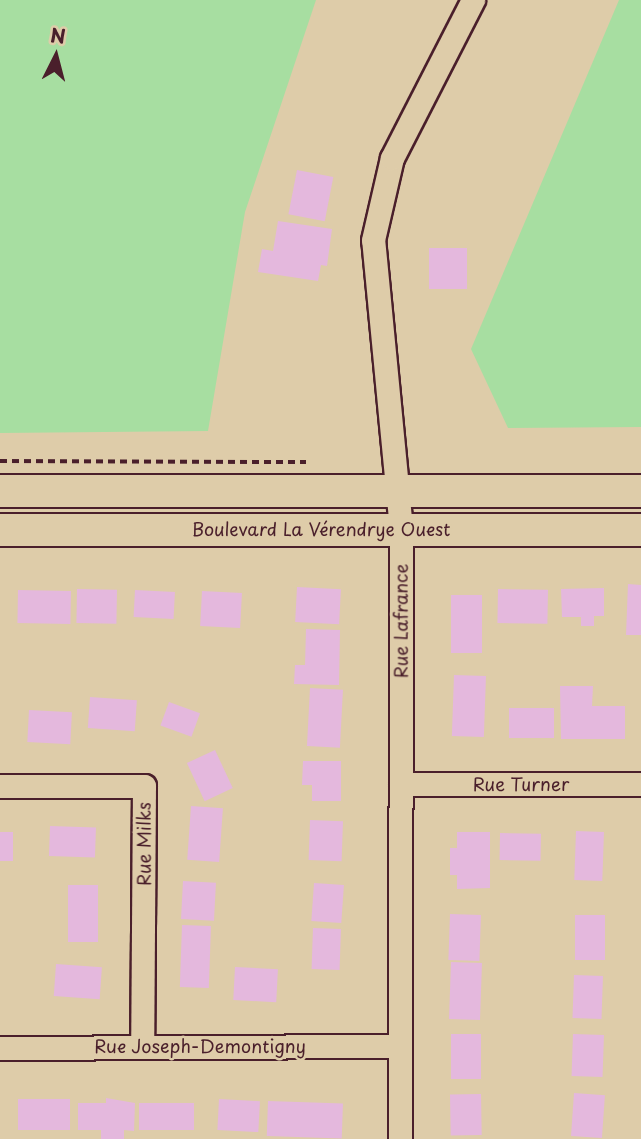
<!DOCTYPE html>
<html>
<head>
<meta charset="utf-8">
<style>
	body { margin:0 }
	#map { position:relative; width:641px; height:1139px; overflow:hidden; background:#decca9; font-family:"Playpen Sans",sans-serif }
	div>[style] { position:absolute }
	[style*='--x'] { left:calc(var(--x)*1px); top:calc(var(--y)*1px); width:calc(var(--w)*1px); rotate:calc(var(--a)*1deg) }
	.green>* { inset:0; background:#a7dea1 }
	.building>* { inset:0; background:#e4b8dd; transform-origin:0 0 }
	.path>* { height:3.5px; margin-top:-1.75px; transform-origin:0; background:repeating-linear-gradient(90deg,#4a1f2b 0 7px,transparent 0 12px) }
	.roads { filter:drop-shadow(2px 0 #4a1f2b) drop-shadow(-2px 0 #4a1f2b) drop-shadow(0 2px #4a1f2b) drop-shadow(0 -2px #4a1f2b) }
	.minor>* { height:23px; margin:-11.5px; padding:0 11.5px; transform-origin:11.5px; border-radius:11.5px; background:#decca9 }
	.secondary>* { height:32px; margin:-16px; padding:0 16px; transform-origin:16px; border-radius:16px; background:#decca9 }
	span { translate:-50% -50%; white-space:nowrap; text-align:center; line-height:1.15; -webkit-text-stroke:5px #decca9; paint-order:stroke }
	.street-label { font-size:18px; color:#4a1f2b }
	.north { position:absolute; left:21px; top:21px; width:70px; height:70px; -webkit-text-stroke:5px #decca9; paint-order:stroke; rotate:6deg; font-size:19px; font-weight:700; line-height:28px; text-align:center; color:#4a1f2b }
	.north::after { content:''; display:block; margin:auto; width:24px; height:32px; background:#4a1f2b; clip-path:polygon(50% 0,100% 100%,50% 72%,0 100%) }
</style>
</head>
<body>
<div id="map">
	<div class="green">
		<div style="clip-path:polygon(0 0,316px 0,245px 212px,208px 431px,0 433px)"></div>
		<div style="clip-path:polygon(619px 0,641px 0,641px 427px,508px 428px,471px 349px)"></div>
	</div>
	<div class="building">
		<div style="left:297px;top:170px;width:37px;height:45px;rotate:11deg"></div>
		<div style="clip-path:polygon(278px 221px,332px 229px,327px 266px,321px 265px,318px 281px,258px 272px,262px 249px,273px 251px)"></div>
		<div style="left:429px;top:248px;width:38px;height:41px"></div>
		<div style="clip-path:polygon(628px 584px,641px 585px,641px 635px,626px 635px)"></div>
		<div style="left:297px;top:587px;width:44px;height:35px;rotate:3deg"></div>
		<div style="clip-path:polygon(604px 588px,604px 616px,594px 616px,594px 626px,581px 626px,581px 617px,562px 617px,561px 589px)"></div>
		<div style="left:77px;top:589px;width:40px;height:34px;rotate:1deg"></div>
		<div style="left:498px;top:589px;width:50px;height:34px;rotate:1deg"></div>
		<div style="left:18px;top:590px;width:53px;height:33px;rotate:1deg"></div>
		<div style="left:135px;top:590px;width:40px;height:27px;rotate:3deg"></div>
		<div style="left:202px;top:591px;width:40px;height:35px;rotate:3deg"></div>
		<div style="left:451px;top:595px;width:31px;height:58px"></div>
		<div style="clip-path:polygon(306px 629px,340px 630px,339px 685px,294px 684px,295px 665px,305px 665px)"></div>
		<div style="left:454px;top:675px;width:32px;height:61px;rotate:2deg"></div>
		<div style="clip-path:polygon(560px 686px,593px 686px,592px 706px,625px 706px,625px 739px,561px 739px)"></div>
		<div style="left:310px;top:688px;width:33px;height:58px;rotate:3deg"></div>
		<div style="left:90px;top:697px;width:47px;height:31px;rotate:4deg"></div>
		<div style="left:169px;top:702px;width:33px;height:25px;rotate:20deg"></div>
		<div style="left:509px;top:708px;width:45px;height:30px"></div>
		<div style="left:29px;top:710px;width:43px;height:32px;rotate:3deg"></div>
		<div style="left:215px;top:750px;width:42px;height:31px;rotate:65deg"></div>
		<div style="clip-path:polygon(303px 761px,341px 761px,341px 801px,312px 801px,312px 785px,302px 785px)"></div>
		<div style="left:191px;top:806px;width:32px;height:54px;rotate:4deg"></div>
		<div style="left:310px;top:820px;width:33px;height:40px;rotate:2deg"></div>
		<div style="left:50px;top:826px;width:46px;height:30px;rotate:2deg"></div>
		<div style="left:576px;top:831px;width:28px;height:49px;rotate:2deg"></div>
		<div style="left:0;top:832px;width:13px;height:29px"></div>
		<div style="clip-path:polygon(457px 832px,490px 832px,490px 888px,457px 889px,457px 875px,450px 875px,450px 848px,457px 848px)"></div>
		<div style="left:500px;top:833px;width:41px;height:27px;rotate:1deg"></div>
		<div style="left:183px;top:881px;width:33px;height:38px;rotate:3deg"></div>
		<div style="left:314px;top:883px;width:30px;height:38px;rotate:4deg"></div>
		<div style="left:68px;top:885px;width:30px;height:57px"></div>
		<div style="left:450px;top:914px;width:31px;height:46px;rotate:2deg"></div>
		<div style="left:575px;top:915px;width:30px;height:45px"></div>
		<div style="left:182px;top:925px;width:29px;height:62px;rotate:2deg"></div>
		<div style="left:313px;top:928px;width:28px;height:41px;rotate:2deg"></div>
		<div style="left:451px;top:962px;width:31px;height:57px;rotate:2deg"></div>
		<div style="left:56px;top:964px;width:46px;height:32px;rotate:4deg"></div>
		<div style="left:235px;top:967px;width:43px;height:33px;rotate:3deg"></div>
		<div style="left:574px;top:975px;width:29px;height:43px;rotate:2deg"></div>
		<div style="left:451px;top:1034px;width:30px;height:45px"></div>
		<div style="left:573px;top:1034px;width:31px;height:42px;rotate:2deg"></div>
		<div style="left:574px;top:1093px;width:31px;height:43px;rotate:4deg"></div>
		<div style="left:481px;top:1094px;width:41px;height:31px;rotate:89deg"></div>
		<div style="clip-path:polygon(106px 1098px,135px 1103px,134px 1131px,124px 1130px,124px 1139px,101px 1139px,101px 1130px,78px 1130px,78px 1103px,106px 1103px)"></div>
		<div style="left:18px;top:1099px;width:52px;height:31px"></div>
		<div style="left:219px;top:1099px;width:41px;height:31px;rotate:3deg"></div>
		<div style="left:268px;top:1101px;width:75px;height:35px;rotate:2deg"></div>
		<div style="left:139px;top:1103px;width:55px;height:27px"></div>
	</div>
	<div class="path">
		<div style="--x:0;--y:461;--w:306;--a:0.2"></div>
	</div>
	<div class="roads">
		<div class="minor">
			<div style="--x:401;--y:784;--w:240;--a:0"></div>
			<div style="--x:0;--y:786;--w:144;--a:0"></div>
			<div style="--x:144;--y:786;--w:260;--a:90.4"></div>
			<div style="--x:0;--y:1048;--w:400;--a:-0.3"></div>
			<div style="--x:400;--y:1139;--w:610;--a:-89.91"></div>
			<div style="--x:401;--y:529;--w:290;--a:-95.5"></div>
			<div style="--x:373;--y:240;--w:84;--a:-77"></div>
			<div style="--x:392;--y:158;--w:178;--a:-62.9"></div>
		</div>
		<div class="secondary">
			<div style="--x:0;--y:491;--w:641;--a:0"></div>
			<div style="--x:0;--y:530;--w:641;--a:0"></div>
		</div>
	</div>
	<div class="street-label">
		<span style="left:321px;top:529px">Boulevard La Vérendrye Ouest</span>
		<span style="left:401px;top:621px;rotate:-90deg">Rue Lafrance</span>
		<span style="left:521px;top:784px">Rue Turner</span>
		<span style="left:144px;top:844px;rotate:-90deg">Rue Milks</span>
		<span style="left:200px;top:1046px">Rue Joseph-Demontigny</span>
	</div>
	<div class="north">N</div>
</div>
</body>
</html>
